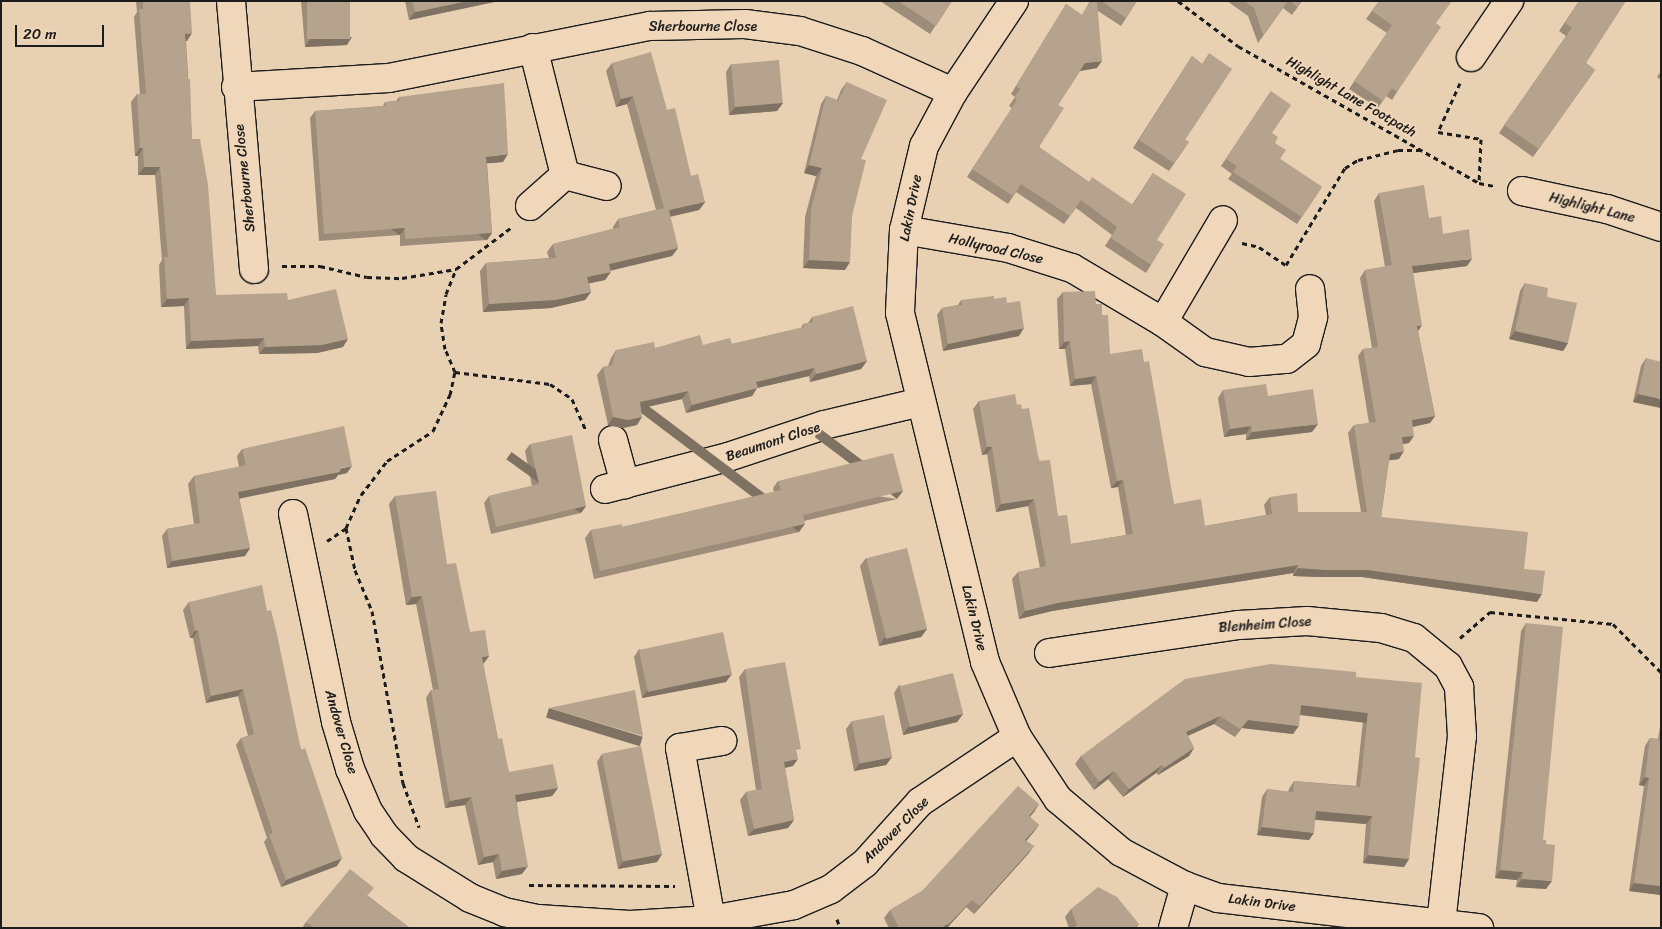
<!DOCTYPE html>
<html>
<head>
<meta charset="utf-8">
<style>
	body { margin:0 }
	#map { position:relative; width:1662px; height:929px; overflow:hidden; background:#e8d0b3; font-family:Sriracha,sans-serif }
	div>[style] { position:absolute }
	[style*='--x'] { left:calc(var(--x)*1px); top:calc(var(--y)*1px); width:calc(var(--w)*1px); rotate:calc(var(--a)*1deg) }
	.path>* { height:3px; margin-top:-1.5px; transform-origin:0; background:repeating-linear-gradient(90deg,#1c1c1c 0 5px,transparent 0 9px) }
	.roads { filter:drop-shadow(1px 0 #1c1c1c) drop-shadow(-1px 0 #1c1c1c) drop-shadow(0 1px #1c1c1c) drop-shadow(0 -1px #1c1c1c) }
	.minor>* { height:28px; margin:-14px; padding:0 14px; transform-origin:14px; border-radius:14px; background:#f1d7b9 }
	.wall>* { inset:0; background:#9d8c79 }
	.shaded-wall>* { inset:0; background:#7f7263; transform-origin:0 0 }
	.building>* { inset:0; background:#b6a38d; transform-origin:0 0 }
	span { translate:-50% -50%; white-space:nowrap; text-align:center; line-height:1.15; -webkit-text-stroke:4px #f1d7b9; paint-order:stroke }
	.street-label { font-size:14px; color:#1c1c1c }
	.frame { position:absolute; inset:0; border:2px solid #1c1c1c; pointer-events:none }
	.scale { position:absolute; left:15px; top:25px; width:89px; height:22px; box-sizing:border-box; border:2px solid #1c1c1c; border-top:0; padding-left:6px; font-size:15px; line-height:18px; white-space:nowrap; color:#1c1c1c; -webkit-text-stroke:4px #f1d7b9; paint-order:stroke }
</style>
</head>
<body>
<div id="map">
	<div class="path">
		<div style="--x:1178;--y:1;--w:75;--a:36.9"></div>
		<div style="--x:1238;--y:46;--w:277;--a:29.6"></div>
		<div style="--x:1479;--y:183;--w:15;--a:11"></div>
		<div style="--x:1460;--y:83;--w:54;--a:114.2"></div>
		<div style="--x:1438;--y:132;--w:44;--a:9.2"></div>
		<div style="--x:1481;--y:139;--w:44;--a:92.6"></div>
		<div style="--x:1242;--y:243;--w:17;--a:13"></div>
		<div style="--x:1259;--y:247;--w:34;--a:34"></div>
		<div style="--x:1286;--y:265;--w:114;--a:-58.7"></div>
		<div style="--x:1345;--y:168;--w:15;--a:-32"></div>
		<div style="--x:1358;--y:160;--w:41;--a:-14"></div>
		<div style="--x:1398;--y:150;--w:22;--a:0"></div>
		<div style="--x:282;--y:266;--w:38;--a:0"></div>
		<div style="--x:320;--y:266;--w:48;--a:13.2"></div>
		<div style="--x:367;--y:277;--w:35;--a:2"></div>
		<div style="--x:402;--y:278;--w:55;--a:-9.5"></div>
		<div style="--x:455;--y:372;--w:96;--a:7.2"></div>
		<div style="--x:550;--y:384;--w:27;--a:34"></div>
		<div style="--x:572;--y:399;--w:34;--a:66"></div>
		<div style="--x:346;--y:528;--w:43;--a:77.9"></div>
		<div style="--x:355;--y:570;--w:44;--a:67.5"></div>
		<div style="--x:372;--y:611;--w:175;--a:79.8"></div>
		<div style="--x:403;--y:783;--w:47;--a:70"></div>
		<div style="--x:327;--y:541;--w:23;--a:-34"></div>
		<div style="--x:346;--y:528;--w:36;--a:-66"></div>
		<div style="--x:361;--y:495;--w:43;--a:-52.6"></div>
		<div style="--x:387;--y:461;--w:55;--a:-33.1"></div>
		<div style="--x:433;--y:431;--w:40;--a:-65"></div>
		<div style="--x:450;--y:395;--w:24;--a:-78"></div>
		<div style="--x:455;--y:372;--w:25;--a:-113"></div>
		<div style="--x:445;--y:349;--w:26;--a:-99"></div>
		<div style="--x:441;--y:323;--w:29;--a:-80"></div>
		<div style="--x:446;--y:294;--w:27;--a:-68"></div>
		<div style="--x:456;--y:269;--w:70;--a:-36.9"></div>
		<div style="--x:1460;--y:638;--w:40;--a:-41"></div>
		<div style="--x:1490;--y:612;--w:124;--a:5.6"></div>
		<div style="--x:1613;--y:624;--w:68;--a:45"></div>
		<div style="--x:529;--y:885;--w:146;--a:0.4"></div>
		<div style="--x:837;--y:919;--w:9;--a:72"></div>
	</div>
	<div class="roads">
		<div class="minor">
			<div style="--x:231;--y:1;--w:269;--a:85.1"></div>
			<div style="--x:1014;--y:1;--w:110;--a:123.8"></div>
			<div style="--x:953;--y:92;--w:61;--a:118.2"></div>
			<div style="--x:924;--y:146;--w:86;--a:103.4"></div>
			<div style="--x:904;--y:230;--w:83;--a:92.8"></div>
			<div style="--x:900;--y:313;--w:359;--a:76.3"></div>
			<div style="--x:985;--y:662;--w:82;--a:66.9"></div>
			<div style="--x:1017;--y:737;--w:74;--a:56.5"></div>
			<div style="--x:1058;--y:799;--w:82;--a:40.1"></div>
			<div style="--x:1121;--y:852;--w:72;--a:28"></div>
			<div style="--x:1185;--y:886;--w:35;--a:20"></div>
			<div style="--x:1218;--y:898;--w:263;--a:6.6"></div>
			<div style="--x:1471;--y:57;--w:68;--a:-55.8"></div>
			<div style="--x:236;--y:87;--w:153;--a:-3.4"></div>
			<div style="--x:389;--y:78;--w:266;--a:-11.3"></div>
			<div style="--x:650;--y:26;--w:95;--a:-1.2"></div>
			<div style="--x:745;--y:24;--w:55;--a:7.3"></div>
			<div style="--x:800;--y:31;--w:65;--a:17.9"></div>
			<div style="--x:862;--y:51;--w:100;--a:24.3"></div>
			<div style="--x:565;--y:175;--w:43;--a:14.7"></div>
			<div style="--x:1522;--y:191;--w:87;--a:12"></div>
			<div style="--x:1607;--y:209;--w:57;--a:18.4"></div>
			<div style="--x:530;--y:206;--w:47;--a:-41.5"></div>
			<div style="--x:565;--y:175;--w:131;--a:-104.1"></div>
			<div style="--x:904;--y:230;--w:106;--a:9.8"></div>
			<div style="--x:1008;--y:248;--w:67;--a:17.4"></div>
			<div style="--x:1072;--y:268;--w:106;--a:30.7"></div>
			<div style="--x:1163;--y:322;--w:52;--a:35.5"></div>
			<div style="--x:1205;--y:352;--w:45;--a:12.8"></div>
			<div style="--x:1249;--y:362;--w:38;--a:-5"></div>
			<div style="--x:1287;--y:359;--w:24;--a:-38"></div>
			<div style="--x:1306;--y:344;--w:28;--a:-75"></div>
			<div style="--x:1313;--y:317;--w:28;--a:-96"></div>
			<div style="--x:1163;--y:322;--w:118;--a:-59.5"></div>
			<div style="--x:613;--y:440;--w:46;--a:74.7"></div>
			<div style="--x:605;--y:489;--w:127;--a:-14.6"></div>
			<div style="--x:728;--y:457;--w:101;--a:-18.4"></div>
			<div style="--x:824;--y:425;--w:100;--a:-13.3"></div>
			<div style="--x:293;--y:514;--w:212;--a:78.3"></div>
			<div style="--x:336;--y:722;--w:49;--a:73.4"></div>
			<div style="--x:350;--y:769;--w:46;--a:66.8"></div>
			<div style="--x:368;--y:811;--w:29;--a:56"></div>
			<div style="--x:384;--y:835;--w:32;--a:46"></div>
			<div style="--x:406;--y:858;--w:75;--a:32"></div>
			<div style="--x:470;--y:898;--w:37;--a:22"></div>
			<div style="--x:504;--y:912;--w:35;--a:12"></div>
			<div style="--x:538;--y:919;--w:92;--a:3.7"></div>
			<div style="--x:630;--y:925;--w:81;--a:-3.5"></div>
			<div style="--x:711;--y:920;--w:84;--a:-10.2"></div>
			<div style="--x:794;--y:905;--w:40;--a:-23.4"></div>
			<div style="--x:831;--y:889;--w:43;--a:-37.4"></div>
			<div style="--x:865;--y:863;--w:82;--a:-48"></div>
			<div style="--x:920;--y:802;--w:117;--a:-33.8"></div>
			<div style="--x:1049;--y:653;--w:192;--a:-8.4"></div>
			<div style="--x:1239;--y:625;--w:68;--a:-3.4"></div>
			<div style="--x:1307;--y:621;--w:74;--a:5.4"></div>
			<div style="--x:1381;--y:628;--w:34;--a:17"></div>
			<div style="--x:1414;--y:638;--w:44;--a:39.5"></div>
			<div style="--x:1448;--y:666;--w:24;--a:62"></div>
			<div style="--x:1459;--y:687;--w:49;--a:86.5"></div>
			<div style="--x:1462;--y:736;--w:189;--a:96.4"></div>
			<div style="--x:711;--y:920;--w:175;--a:-100.2"></div>
			<div style="--x:680;--y:748;--w:43;--a:-9.5"></div>
			<div style="--x:1173;--y:928;--w:44;--a:-74.1"></div>
		</div>
	</div>
	<div class="wall">
		<div style="clip-path:polygon(136px 1px,190px 1px,187px 41px,186px 41px,192px 139px,216px 295px,288px 300px,343px 347px,317px 353px,259px 354px,258px 346px,186px 349px,184px 306px,161px 307px,159px 265px,162px 260px,155px 175px,138px 175px,138px 156px,135px 156px,131px 102px,137px 94px,140px 94px,134px 17px,137px 12px)"></div>
		<div style="clip-path:polygon(301px 1px,350px 1px,347px 45px,305px 47px)"></div>
		<div style="clip-path:polygon(405px 1px,499px 1px,409px 20px)"></div>
		<div style="clip-path:polygon(880px 1px,952px 1px,930px 34px)"></div>
		<div style="clip-path:polygon(1090px 1px,1137px 1px,1121px 26px,1098px 11px,1097px 68px,1080px 71px,1058px 105px,1039px 147px,1089px 182px,1132px 205px,1153px 173px,1157px 240px,1151px 265px,1146px 273px,1105px 246px,1112px 235px,1076px 208px,1064px 224px,1016px 192px,1008px 204px,967px 177px,1012px 108px,1009px 106px,1015px 97px,1011px 94px,1066px 4px,1082px 15px)"></div>
		<div style="clip-path:polygon(1227px 1px,1302px 1px,1292px 15px,1283px 8px,1258px 43px,1248px 16px)"></div>
		<div style="clip-path:polygon(1379px 1px,1436px 23px,1397px 92px,1392px 100px,1386px 96px,1378px 108px,1349px 89px,1387px 33px,1366px 19px)"></div>
		<div style="clip-path:polygon(1579px 1px,1586px 63px,1595px 70px,1533px 157px,1499px 133px,1566px 36px,1559px 31px)"></div>
		<div style="clip-path:polygon(1192px 56px,1202px 64px,1185px 140px,1189px 142px,1169px 171px,1133px 148px)"></div>
		<div style="clip-path:polygon(612px 63px,667px 110px,691px 176px,705px 202px,699px 210px,670px 217px,678px 248px,672px 256px,610px 271px,605px 280px,589px 283px,591px 292px,585px 300px,551px 308px,483px 312px,480px 271px,486px 263px,549px 258px,547px 252px,553px 244px,613px 229px,613px 227px,618px 219px,656px 210px,627px 104px,616px 107px,606px 71px)"></div>
		<div style="clip-path:polygon(731px 64px,783px 103px,777px 111px,729px 115px,726px 72px)"></div>
		<div style="clip-path:polygon(1661px 71px,1661px 80px,1657px 77px)"></div>
		<div style="clip-path:polygon(847px 82px,861px 159px,852px 216px,845px 270px,803px 268px,805px 217px,816px 176px,804px 173px,821px 104px,826px 96px,837px 100px,841px 90px)"></div>
		<div style="clip-path:polygon(1271px 91px,1272px 133px,1275px 143px,1280px 159px,1322px 187px,1297px 224px,1228px 179px,1232px 174px,1221px 166px)"></div>
		<div style="clip-path:polygon(399px 97px,503px 162px,487px 163px,492px 233px,487px 240px,400px 246px,400px 235px,319px 241px,310px 118px,315px 111px,383px 106px,385px 102px,396px 101px)"></div>
		<div style="clip-path:polygon(1379px 193px,1429px 218px,1443px 234px,1467px 266px,1413px 273px,1418px 331px,1435px 416px,1430px 423px,1413px 427px,1409px 443px,1403px 444px,1399px 459px,1389px 460px,1381px 517px,1524px 569px,1537px 602px,1362px 577px,1319px 577px,1293px 576px,1293px 573px,1052px 611px,1019px 619px,1012px 579px,1018px 572px,1040px 568px,1028px 506px,996px 512px,987px 454px,982px 455px,973px 409px,979px 401px,1017px 405px,1022px 409px,1058px 516px,1071px 544px,1126px 535px,1118px 487px,1111px 488px,1091px 384px,1070px 386px,1065px 349px,1059px 349px,1057px 299px,1063px 292px,1096px 304px,1102px 315px,1110px 354px,1144px 362px,1174px 504px,1205px 526px,1266px 515px,1264px 505px,1270px 497px,1298px 512px,1361px 512px,1348px 433px,1354px 425px,1369px 423px,1358px 356px,1363px 349px,1372px 348px,1360px 278px,1365px 270px,1385px 267px,1374px 201px)"></div>
		<div style="clip-path:polygon(1525px 283px,1568px 343px,1563px 351px,1509px 339px,1520px 291px)"></div>
		<div style="clip-path:polygon(994px 299px,1007px 303px,1019px 336px,943px 351px,937px 315px,942px 308px,958px 305px,961px 300px)"></div>
		<div style="clip-path:polygon(812px 317px,867px 361px,861px 369px,810px 382px,809px 376px,757px 388px,752px 396px,686px 413px,682px 399px,641px 408px,637px 425px,623px 428px,608px 425px,597px 375px,603px 367px,608px 366px,611px 358px,616px 350px,732px 344px,801px 328px,803px 324px,808px 323px)"></div>
		<div style="clip-path:polygon(1646px 358px,1661px 408px,1633px 402px,1641px 366px)"></div>
		<div style="clip-path:polygon(1223px 390px,1268px 396px,1312px 432px,1246px 440px,1246px 434px,1224px 437px,1218px 398px)"></div>
		<div style="clip-path:polygon(530px 444px,586px 506px,581px 513px,491px 534px,484px 503px,489px 496px,532px 486px,525px 451px)"></div>
		<div style="clip-path:polygon(242px 449px,347px 473px,338px 475px,335px 479px,239px 498px,250px 548px,245px 556px,167px 568px,162px 536px,167px 529px,194px 524px,188px 484px,194px 476px,239px 467px,237px 456px)"></div>
		<div style="clip-path:polygon(778px 481px,897px 499px,804px 521px,799px 532px,594px 579px,585px 538px,591px 530px,622px 527px,774px 492px,773px 488px)"></div>
		<div style="clip-path:polygon(395px 496px,447px 564px,470px 632px,489px 656px,483px 664px,498px 739px,509px 772px,558px 788px,552px 796px,517px 802px,522px 874px,496px 879px,493px 862px,478px 865px,465px 805px,445px 808px,426px 698px,431px 690px,433px 690px,416px 604px,406px 605px,389px 504px)"></div>
		<div style="clip-path:polygon(866px 558px,927px 629px,921px 637px,879px 646px,860px 566px)"></div>
		<div style="clip-path:polygon(189px 602px,267px 611px,301px 750px,337px 866px,281px 887px,264px 842px,267px 838px,236px 745px,241px 738px,248px 736px,238px 696px,206px 703px,193px 638px,190px 638px,183px 610px)"></div>
		<div style="clip-path:polygon(1526px 623px,1543px 840px,1546px 844px,1546px 889px,1516px 887px,1517px 880px,1495px 878px,1521px 631px)"></div>
		<div style="clip-path:polygon(639px 649px,726px 682px,642px 698px,634px 657px)"></div>
		<div style="clip-path:polygon(745px 669px,797px 754px,793px 766px,785px 768px,794px 820px,788px 828px,748px 836px,740px 800px,746px 792px,756px 790px,739px 677px)"></div>
		<div style="clip-path:polygon(1356px 677px,1415px 757px,1409px 859px,1404px 867px,1363px 863px,1366px 824px,1315px 820px,1309px 840px,1257px 835px,1262px 797px,1267px 789px,1288px 792px,1289px 789px,1294px 781px,1356px 786px,1363px 721px,1300px 714px,1293px 734px,1242px 728px,1235px 737px,1214px 724px,1188px 736px,1194px 748px,1189px 756px,1158px 775px,1156px 773px,1123px 797px,1108px 779px,1094px 790px,1075px 764px,1081px 756px)"></div>
		<div style="clip-path:polygon(899px 685px,963px 714px,957px 722px,903px 735px,894px 693px)"></div>
		<div style="clip-path:polygon(852px 721px,892px 757px,886px 765px,854px 771px,846px 729px)"></div>
		<div style="clip-path:polygon(1661px 721px,1661px 895px,1629px 891px,1644px 786px,1639px 785px,1645px 746px,1650px 738px,1658px 739px)"></div>
		<div style="clip-path:polygon(602px 754px,662px 854px,657px 862px,618px 869px,597px 762px)"></div>
		<div style="clip-path:polygon(1039px 804px,1030px 817px,1039px 825px,1026px 841px,1034px 846px,1028px 854px,974px 914px,966px 907px,947px 928px,889px 928px,884px 918px,890px 910px,922px 891px)"></div>
		<div style="clip-path:polygon(368px 896px,410px 928px,302px 928px,306px 922px)"></div>
		<div style="clip-path:polygon(1071px 909px,1139px 924px,1136px 928px,1069px 928px,1065px 917px)"></div>
	</div>
	<div class="shaded-wall">
		<div style="clip-path:polygon(468px 1px,499px 1px,409px 20px,415px 12px)"></div>
		<div style="clip-path:polygon(192px 33px,187px 41px,180px 41px,185px 34px)"></div>
		<div style="clip-path:polygon(352px 37px,347px 45px,305px 47px,310px 39px)"></div>
		<div style="clip-path:polygon(1102px 61px,1097px 68px,1079px 71px,1085px 63px)"></div>
		<div style="clip-path:polygon(633px 96px,627px 104px,616px 107px,621px 99px)"></div>
		<div style="clip-path:polygon(783px 103px,777px 111px,729px 115px,735px 107px)"></div>
		<div style="clip-path:polygon(140px 148px,143px 148px,138px 156px,135px 156px)"></div>
		<div style="clip-path:polygon(508px 154px,503px 162px,481px 164px,486px 157px)"></div>
		<div style="clip-path:polygon(809px 165px,822px 168px,816px 176px,804px 173px)"></div>
		<div style="clip-path:polygon(144px 167px,160px 167px,155px 175px,138px 175px)"></div>
		<div style="clip-path:polygon(705px 202px,699px 210px,663px 218px,669px 210px)"></div>
		<div style="left:405px;top:228px;width:9px;height:81px;rotate:126deg"></div>
		<div style="left:492px;top:233px;width:9px;height:87px;rotate:126deg"></div>
		<div style="clip-path:polygon(678px 248px,672px 256px,603px 272px,609px 264px)"></div>
		<div style="clip-path:polygon(1472px 259px,1467px 266px,1406px 274px,1412px 266px)"></div>
		<div style="clip-path:polygon(809px 260px,850px 262px,845px 270px,803px 268px)"></div>
		<div style="clip-path:polygon(611px 272px,605px 280px,582px 285px,587px 277px)"></div>
		<div style="clip-path:polygon(591px 292px,585px 300px,551px 308px,483px 312px,489px 304px)"></div>
		<div style="clip-path:polygon(189px 298px,184px 306px,161px 307px,167px 299px)"></div>
		<div style="clip-path:polygon(1422px 325px,1417px 333px,1417px 326px)"></div>
		<div style="clip-path:polygon(1024px 328px,1019px 336px,943px 351px,948px 344px)"></div>
		<div style="clip-path:polygon(1515px 331px,1568px 343px,1563px 351px,1509px 339px)"></div>
		<div style="clip-path:polygon(264px 338px,258px 346px,186px 349px,191px 341px)"></div>
		<div style="clip-path:polygon(348px 339px,343px 347px,317px 353px,259px 354px,265px 347px)"></div>
		<div style="clip-path:polygon(1070px 341px,1065px 349px,1059px 349px,1064px 342px)"></div>
		<div style="clip-path:polygon(867px 361px,861px 369px,810px 382px,816px 374px)"></div>
		<div style="clip-path:polygon(814px 368px,809px 376px,757px 388px,752px 396px,686px 413px,692px 405px,756px 382px)"></div>
		<div style="clip-path:polygon(1096px 376px,1091px 384px,1070px 386px,1075px 379px)"></div>
		<div style="clip-path:polygon(688px 391px,682px 399px,634px 410px,640px 402px)"></div>
		<div style="clip-path:polygon(1638px 394px,1661px 399px,1661px 408px,1633px 402px)"></div>
		<div style="clip-path:polygon(1435px 416px,1430px 423px,1406px 428px,1412px 420px)"></div>
		<div style="clip-path:polygon(613px 417px,642px 417px,637px 425px,623px 428px,608px 425px)"></div>
		<div style="clip-path:polygon(1318px 424px,1312px 432px,1246px 440px,1252px 432px)"></div>
		<div style="clip-path:polygon(1251px 426px,1246px 434px,1224px 437px,1230px 429px)"></div>
		<div style="clip-path:polygon(1414px 436px,1409px 443px,1396px 445px,1402px 437px)"></div>
		<div style="clip-path:polygon(987px 447px,992px 447px,987px 454px,982px 455px)"></div>
		<div style="clip-path:polygon(1404px 451px,1399px 459px,1385px 461px,1390px 454px)"></div>
		<div style="clip-path:polygon(352px 466px,347px 473px,338px 475px,335px 479px,233px 500px,238px 492px)"></div>
		<div style="clip-path:polygon(1123px 480px,1118px 487px,1111px 488px,1117px 481px)"></div>
		<div style="left:903px;top:491px;width:10px;height:103px;rotate:127deg"></div>
		<div style="clip-path:polygon(1034px 499px,1028px 506px,996px 512px,1001px 504px)"></div>
		<div style="left:586px;top:506px;width:9px;height:92px;rotate:126deg"></div>
		<div style="left:805px;top:524px;width:10px;height:210px;rotate:127deg"></div>
		<div style="clip-path:polygon(250px 548px,245px 556px,167px 568px,172px 561px)"></div>
		<div style="clip-path:polygon(1298px 565px,1293px 573px,1052px 611px,1019px 619px,1025px 611px,1057px 603px)"></div>
		<div style="clip-path:polygon(1298px 568px,1368px 570px,1542px 594px,1537px 602px,1362px 577px,1319px 577px,1293px 576px)"></div>
		<div style="clip-path:polygon(422px 596px,416px 604px,406px 605px,412px 597px)"></div>
		<div style="clip-path:polygon(927px 629px,921px 637px,879px 646px,884px 638px)"></div>
		<div style="clip-path:polygon(198px 630px,193px 638px,190px 638px,195px 631px)"></div>
		<div style="clip-path:polygon(489px 656px,484px 663px,477px 665px,482px 657px)"></div>
		<div style="clip-path:polygon(732px 674px,726px 682px,642px 698px,647px 691px)"></div>
		<div style="clip-path:polygon(243px 689px,238px 696px,206px 703px,211px 696px)"></div>
		<div style="left:1301px;top:705px;width:67px;height:10px;rotate:7deg"></div>
		<div style="left:549px;top:708px;width:98px;height:10px;rotate:17deg"></div>
		<div style="clip-path:polygon(963px 714px,957px 722px,903px 735px,908px 727px)"></div>
		<div style="clip-path:polygon(1220px 716px,1214px 724px,1180px 739px,1186px 732px)"></div>
		<div style="clip-path:polygon(1248px 720px,1299px 726px,1293px 734px,1242px 728px,1235px 737px)"></div>
		<div style="clip-path:polygon(1194px 748px,1189px 756px,1158px 775px,1164px 768px)"></div>
		<div style="clip-path:polygon(892px 757px,886px 765px,854px 771px,860px 763px)"></div>
		<div style="clip-path:polygon(798px 759px,793px 766px,778px 769px,784px 762px)"></div>
		<div style="clip-path:polygon(1162px 765px,1156px 773px,1123px 797px,1129px 789px)"></div>
		<div style="clip-path:polygon(1114px 771px,1108px 779px,1094px 790px,1099px 782px)"></div>
		<div style="clip-path:polygon(1645px 777px,1649px 778px,1644px 786px,1639px 785px)"></div>
		<div style="clip-path:polygon(558px 788px,552px 796px,510px 803px,515px 795px)"></div>
		<div style="clip-path:polygon(471px 797px,465px 805px,445px 808px,450px 801px)"></div>
		<div style="clip-path:polygon(1039px 804px,1034px 812px,1023px 824px,1029px 816px)"></div>
		<div style="clip-path:polygon(1316px 811px,1372px 816px,1366px 824px,1311px 819px)"></div>
		<div style="clip-path:polygon(794px 820px,788px 828px,748px 836px,754px 829px)"></div>
		<div style="clip-path:polygon(1039px 825px,1033px 833px,1020px 848px,1025px 840px)"></div>
		<div style="clip-path:polygon(1262px 827px,1314px 833px,1309px 840px,1257px 835px)"></div>
		<div style="clip-path:polygon(1034px 846px,1028px 854px,974px 914px,980px 906px)"></div>
		<div style="clip-path:polygon(499px 854px,493px 862px,478px 865px,484px 857px)"></div>
		<div style="clip-path:polygon(662px 854px,657px 862px,618px 869px,623px 861px)"></div>
		<div style="clip-path:polygon(1368px 855px,1409px 859px,1404px 867px,1363px 863px)"></div>
		<div style="clip-path:polygon(342px 858px,337px 866px,281px 887px,286px 880px)"></div>
		<div style="clip-path:polygon(528px 866px,522px 874px,496px 879px,502px 871px)"></div>
		<div style="clip-path:polygon(1500px 870px,1523px 872px,1517px 880px,1495px 878px)"></div>
		<div style="clip-path:polygon(1522px 879px,1552px 881px,1546px 889px,1516px 887px)"></div>
		<div style="clip-path:polygon(1634px 883px,1661px 886px,1661px 895px,1629px 891px)"></div>
		<div style="clip-path:polygon(972px 900px,966px 907px,947px 928px,941px 928px)"></div>
	</div>
	<div class="building">
		<div style="clip-path:polygon(143px 1px,190px 1px,192px 33px,185px 34px,188px 79px,190px 79px,192px 139px,200px 139px,208px 185px,216px 295px,287px 293px,288px 300px,336px 289px,348px 339px,322px 345px,265px 347px,264px 338px,191px 341px,189px 298px,167px 299px,164px 257px,168px 257px,160px 167px,144px 167px,143px 148px,140px 148px,137px 94px,146px 94px,139px 9px,143px 9px)"></div>
		<div style="left:307px;top:1px;width:43px;height:38px"></div>
		<div style="clip-path:polygon(412px 1px,468px 1px,415px 12px)"></div>
		<div style="clip-path:polygon(898px 1px,952px 1px,936px 26px)"></div>
		<div style="clip-path:polygon(1091px 1px,1097px 1px,1102px 61px,1085px 63px,1058px 105px,1064px 108px,1039px 147px,1089px 182px,1092px 177px,1133px 205px,1153px 173px,1186px 194px,1157px 240px,1164px 244px,1151px 265px,1111px 238px,1117px 227px,1081px 200px,1070px 216px,1021px 184px,1013px 196px,972px 169px,1017px 100px,1014px 98px,1020px 89px,1016px 86px,1066px 4px,1082px 15px)"></div>
		<div style="clip-path:polygon(1101px 1px,1137px 1px,1126px 18px)"></div>
		<div style="clip-path:polygon(1244px 1px,1288px 1px,1263px 35px,1254px 8px)"></div>
		<div style="clip-path:polygon(1290px 1px,1301px 1px,1297px 7px)"></div>
		<div style="clip-path:polygon(1379px 1px,1452px 1px,1436px 23px,1441px 27px,1397px 92px,1392px 88px,1383px 101px,1354px 81px,1392px 25px,1372px 11px)"></div>
		<div style="clip-path:polygon(1579px 1px,1626px 1px,1586px 63px,1595px 70px,1539px 149px,1504px 125px,1572px 28px,1565px 23px)"></div>
		<div style="clip-path:polygon(651px 52px,667px 110px,675px 108px,691px 176px,698px 174px,705px 202px,669px 210px,678px 248px,609px 264px,611px 272px,587px 277px,591px 292px,556px 300px,489px 304px,486px 263px,556px 258px,553px 244px,620px 227px,618px 219px,664px 208px,633px 96px,621px 99px,612px 63px)"></div>
		<div style="clip-path:polygon(1209px 53px,1232px 69px,1185px 140px,1189px 142px,1174px 163px,1139px 140px,1192px 56px,1202px 64px)"></div>
		<div style="left:779px;top:60px;width:43px;height:48px;rotate:85deg"></div>
		<div style="clip-path:polygon(847px 82px,887px 100px,861px 159px,866px 160px,852px 216px,850px 262px,809px 260px,811px 209px,822px 168px,809px 165px,826px 96px,838px 101px)"></div>
		<div style="clip-path:polygon(504px 83px,508px 154px,486px 157px,492px 233px,405px 239px,405px 228px,324px 234px,315px 111px,386px 106px,385px 102px,400px 101px,399px 97px)"></div>
		<div style="clip-path:polygon(1271px 91px,1291px 105px,1272px 133px,1278px 137px,1275px 143px,1286px 150px,1280px 159px,1322px 187px,1302px 217px,1233px 172px,1237px 166px,1226px 159px)"></div>
		<div style="clip-path:polygon(1424px 185px,1429px 218px,1441px 216px,1443px 234px,1469px 229px,1472px 259px,1412px 266px,1422px 325px,1417px 326px,1435px 416px,1412px 420px,1414px 436px,1402px 437px,1404px 451px,1390px 454px,1381px 517px,1528px 532px,1524px 569px,1545px 571px,1542px 594px,1368px 570px,1324px 570px,1298px 568px,1298px 565px,1057px 603px,1025px 611px,1018px 572px,1046px 566px,1034px 499px,1001px 504px,992px 447px,987px 447px,979px 401px,1015px 394px,1017px 405px,1021px 404px,1022px 409px,1029px 408px,1039px 461px,1050px 460px,1058px 516px,1067px 515px,1071px 544px,1133px 534px,1123px 480px,1117px 481px,1096px 376px,1075px 379px,1070px 341px,1064px 342px,1063px 292px,1095px 291px,1096px 304px,1102px 304px,1102px 315px,1108px 315px,1110px 354px,1142px 349px,1144px 362px,1149px 361px,1174px 504px,1201px 499px,1205px 526px,1272px 514px,1270px 497px,1297px 493px,1298px 512px,1367px 512px,1354px 425px,1376px 422px,1363px 349px,1378px 347px,1365px 270px,1392px 265px,1379px 193px)"></div>
		<div style="clip-path:polygon(1525px 283px,1548px 288px,1547px 297px,1577px 303px,1568px 343px,1515px 331px)"></div>
		<div style="clip-path:polygon(994px 296px,994px 299px,1006px 297px,1007px 303px,1020px 301px,1024px 328px,948px 344px,942px 308px,962px 305px,961px 300px)"></div>
		<div style="clip-path:polygon(853px 306px,867px 361px,816px 374px,814px 368px,756px 382px,758px 388px,692px 405px,688px 391px,640px 402px,642px 417px,628px 420px,613px 417px,603px 367px,612px 365px,616px 350px,654px 342px,655px 348px,700px 335px,703px 345px,730px 338px,732px 344px,804px 327px,803px 324px,813px 322px,812px 317px)"></div>
		<div style="clip-path:polygon(1646px 358px,1661px 362px,1661px 399px,1638px 394px)"></div>
		<div style="clip-path:polygon(1266px 384px,1268px 396px,1313px 389px,1318px 424px,1252px 432px,1251px 426px,1230px 429px,1223px 390px)"></div>
		<div style="clip-path:polygon(344px 426px,352px 466px,340px 468px,340px 472px,238px 492px,250px 548px,172px 561px,167px 529px,200px 523px,194px 476px,246px 465px,242px 449px)"></div>
		<div style="clip-path:polygon(572px 435px,586px 506px,496px 527px,489px 496px,539px 484px,530px 444px)"></div>
		<div style="clip-path:polygon(893px 453px,903px 491px,803px 515px,805px 524px,600px 571px,591px 530px,622px 524px,622px 527px,781px 490px,778px 481px)"></div>
		<div style="clip-path:polygon(436px 491px,447px 564px,456px 563px,470px 632px,485px 630px,489px 656px,482px 657px,498px 739px,502px 738px,509px 772px,553px 764px,558px 788px,515px 795px,528px 866px,502px 871px,499px 854px,484px 857px,471px 797px,450px 801px,431px 690px,439px 689px,422px 596px,412px 597px,395px 496px)"></div>
		<div style="left:907px;top:548px;width:83px;height:42px;rotate:76deg"></div>
		<div style="clip-path:polygon(262px 585px,267px 611px,271px 610px,277px 634px,301px 750px,305px 748px,342px 858px,286px 880px,269px 835px,273px 833px,241px 738px,254px 734px,243px 689px,211px 696px,198px 630px,195px 631px,189px 602px)"></div>
		<div style="clip-path:polygon(1526px 623px,1563px 627px,1543px 840px,1546px 840px,1546px 844px,1555px 845px,1552px 881px,1522px 879px,1523px 872px,1500px 870px)"></div>
		<div style="left:723px;top:632px;width:43px;height:86px;rotate:78deg"></div>
		<div style="clip-path:polygon(785px 662px,801px 749px,796px 750px,798px 759px,784px 762px,794px 820px,754px 829px,746px 792px,762px 789px,745px 669px)"></div>
		<div style="clip-path:polygon(1271px 664px,1356px 672px,1356px 677px,1422px 683px,1415px 757px,1420px 758px,1409px 859px,1368px 855px,1372px 816px,1316px 811px,1314px 833px,1262px 827px,1267px 789px,1293px 792px,1294px 781px,1360px 787px,1368px 713px,1301px 705px,1299px 726px,1248px 720px,1240px 729px,1220px 716px,1186px 732px,1194px 748px,1164px 768px,1162px 765px,1129px 789px,1114px 771px,1099px 782px,1081px 756px,1185px 679px)"></div>
		<div style="left:953px;top:673px;width:42px;height:55px;rotate:76deg"></div>
		<div style="clip-path:polygon(635px 690px,643px 736px,549px 708px)"></div>
		<div style="left:884px;top:715px;width:43px;height:33px;rotate:79deg"></div>
		<div style="clip-path:polygon(1650px 738px,1661px 740px,1661px 886px,1634px 883px,1649px 778px,1645px 777px)"></div>
		<div style="left:641px;top:746px;width:110px;height:40px;rotate:79deg"></div>
		<div style="clip-path:polygon(1018px 786px,1039px 804px,1029px 816px,1039px 825px,1025px 840px,1034px 846px,980px 906px,972px 900px,950px 923px,941px 928px,899px 928px,890px 910px,922px 891px)"></div>
		<div style="clip-path:polygon(350px 869px,374px 888px,367px 896px,410px 928px,314px 928px,306px 922px)"></div>
		<div style="clip-path:polygon(1098px 887px,1117px 897px,1139px 924px,1134px 928px,1073px 928px,1077px 925px,1071px 909px)"></div>
	</div>
	<div class="street-label">
		<span style="left:703px;top:27px">Sherbourne Close</span>
		<span style="left:1351px;top:97px;rotate:30deg">Highlight Lane Footpath</span>
		<span style="left:245px;top:178px;rotate:-96deg">Sherbourne Close</span>
		<span style="left:911px;top:208px;rotate:-79deg">Lakin Drive</span>
		<span style="left:1592px;top:208px;rotate:14deg">Highlight Lane</span>
		<span style="left:996px;top:249px;rotate:13deg">Hollyrood Close</span>
		<span style="left:773px;top:442px;rotate:-18deg">Beaumont Close</span>
		<span style="left:974px;top:618px;rotate:76deg">Lakin Drive</span>
		<span style="left:1265px;top:625px;rotate:-4deg">Blenheim Close</span>
		<span style="left:341px;top:732px;rotate:74deg">Andover Close</span>
		<span style="left:896px;top:830px;rotate:-45deg">Andover Close</span>
		<span style="left:1262px;top:903px;rotate:7deg">Lakin Drive</span>
	</div>
	<div class="frame"></div>
	<div class="scale">20 m</div>
</div>
</body>
</html>
